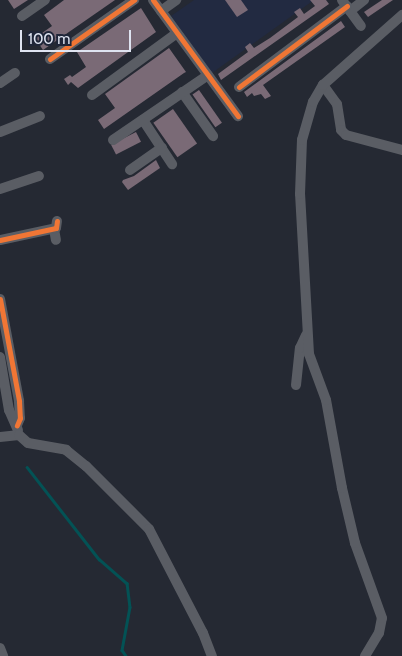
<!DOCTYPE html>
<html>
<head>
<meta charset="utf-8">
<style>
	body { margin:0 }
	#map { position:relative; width:402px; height:656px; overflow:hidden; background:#252933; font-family:Cabin,sans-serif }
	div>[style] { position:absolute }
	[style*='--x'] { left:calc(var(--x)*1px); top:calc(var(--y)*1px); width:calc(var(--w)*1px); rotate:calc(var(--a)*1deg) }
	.built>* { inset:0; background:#222a41 }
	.stream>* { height:2.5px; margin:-1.25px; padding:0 1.25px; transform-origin:1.25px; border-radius:1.25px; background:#035255 }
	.building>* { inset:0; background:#7a6a76; transform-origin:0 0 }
	.minor>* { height:10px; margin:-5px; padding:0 5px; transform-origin:5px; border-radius:5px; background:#5a5d64 }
	.cycleway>* { height:5px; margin:-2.5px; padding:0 2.5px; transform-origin:2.5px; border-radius:2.5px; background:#f07635 }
	span { translate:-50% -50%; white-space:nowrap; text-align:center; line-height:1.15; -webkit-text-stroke:5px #1f2639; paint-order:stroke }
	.scale { position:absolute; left:20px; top:30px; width:111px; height:22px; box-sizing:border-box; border:2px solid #dfe4f1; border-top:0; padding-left:6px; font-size:15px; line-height:18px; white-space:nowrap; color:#dfe4f1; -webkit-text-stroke:4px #1f2639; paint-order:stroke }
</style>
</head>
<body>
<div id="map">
	<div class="built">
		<div style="clip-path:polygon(194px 0,314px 0,212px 73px,171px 16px)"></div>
	</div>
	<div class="stream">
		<div style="--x:27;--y:467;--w:117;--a:52"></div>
		<div style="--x:99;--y:559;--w:37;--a:41"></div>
		<div style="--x:127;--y:583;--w:24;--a:83"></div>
		<div style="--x:130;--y:607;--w:44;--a:100.5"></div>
		<div style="--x:122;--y:650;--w:7;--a:56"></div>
	</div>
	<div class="building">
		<div style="clip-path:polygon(8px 0,28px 0,14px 9px)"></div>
		<div style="clip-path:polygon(64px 0,115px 0,43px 50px,35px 38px,52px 26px,44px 15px)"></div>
		<div style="clip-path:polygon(225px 0,241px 0,248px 10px,237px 17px)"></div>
		<div style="clip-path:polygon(310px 0,326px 0,329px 4px,221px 80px,218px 74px,248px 52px,245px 47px,250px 43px,254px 48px,270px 38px,298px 17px,294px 12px,300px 8px,304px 14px,315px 6px)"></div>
		<div style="clip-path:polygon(382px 0,393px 0,368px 17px,364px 12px)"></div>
		<div style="clip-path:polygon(141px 8px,156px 32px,78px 88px,71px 82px,68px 85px,64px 79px,70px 75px,72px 77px,86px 67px,77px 52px)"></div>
		<div style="clip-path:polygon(341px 21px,345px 27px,263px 85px,271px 96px,265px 99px,261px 94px,254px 96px,252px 93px,247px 97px,244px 92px)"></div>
		<div style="clip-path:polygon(169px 48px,186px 72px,184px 73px,104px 129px,98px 120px,115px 108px,105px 94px)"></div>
		<div style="left:199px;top:90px;width:40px;height:8px;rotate:55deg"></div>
		<div style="left:173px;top:109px;width:42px;height:24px;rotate:55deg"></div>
		<div style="left:136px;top:132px;width:11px;height:28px;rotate:63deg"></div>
		<div style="clip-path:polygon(156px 160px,160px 168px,128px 190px,122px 182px,123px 180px,134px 176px)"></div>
	</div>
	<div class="minor">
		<div style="--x:153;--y:0;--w:144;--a:53.8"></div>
		<div style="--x:342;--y:0;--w:32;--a:54"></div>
		<div style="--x:161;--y:11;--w:19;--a:-36"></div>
		<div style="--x:350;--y:11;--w:18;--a:-38"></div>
		<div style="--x:22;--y:16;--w:28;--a:-35"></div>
		<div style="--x:50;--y:59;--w:103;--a:-35.1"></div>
		<div style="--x:0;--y:83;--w:18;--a:-34"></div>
		<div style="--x:323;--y:85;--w:24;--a:54"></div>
		<div style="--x:337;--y:104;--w:26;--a:81"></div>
		<div style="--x:341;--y:130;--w:7;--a:45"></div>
		<div style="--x:346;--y:135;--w:58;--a:15"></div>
		<div style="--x:239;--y:87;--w:135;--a:-36.9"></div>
		<div style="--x:182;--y:92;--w:54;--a:54.8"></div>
		<div style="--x:92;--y:95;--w:105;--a:-36.1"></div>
		<div style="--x:143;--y:120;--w:53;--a:56.6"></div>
		<div style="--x:0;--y:132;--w:43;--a:-21.8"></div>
		<div style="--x:113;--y:140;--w:115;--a:-34.4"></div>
		<div style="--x:130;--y:170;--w:39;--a:-35"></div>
		<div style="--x:0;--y:189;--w:41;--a:-18.4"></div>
		<div style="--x:54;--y:229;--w:11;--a:80"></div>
		<div style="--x:0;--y:240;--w:57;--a:-12.1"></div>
		<div style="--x:56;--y:228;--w:7;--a:-82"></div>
		<div style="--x:0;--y:299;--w:104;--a:79.4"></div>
		<div style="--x:19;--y:401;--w:17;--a:87"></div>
		<div style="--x:20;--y:418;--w:8;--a:113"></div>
		<div style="--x:0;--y:357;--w:54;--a:80.4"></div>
		<div style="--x:9;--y:410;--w:22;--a:66"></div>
		<div style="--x:296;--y:385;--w:37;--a:-84"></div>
		<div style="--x:300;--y:348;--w:14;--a:-65"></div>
		<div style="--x:0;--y:437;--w:19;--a:-6"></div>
		<div style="--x:19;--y:435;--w:12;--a:42"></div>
		<div style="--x:28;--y:443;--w:39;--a:10"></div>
		<div style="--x:66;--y:450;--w:26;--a:39"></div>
		<div style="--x:86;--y:466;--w:89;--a:45"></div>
		<div style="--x:149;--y:529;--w:117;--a:62.6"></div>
		<div style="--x:203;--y:633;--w:25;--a:69"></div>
		<div style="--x:0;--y:648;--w:9;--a:69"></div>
		<div style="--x:365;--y:656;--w:27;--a:-59"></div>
		<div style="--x:379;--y:633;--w:15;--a:-79"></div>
		<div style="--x:382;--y:618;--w:80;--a:-109.8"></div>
		<div style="--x:355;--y:543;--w:57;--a:-103.3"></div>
		<div style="--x:342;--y:488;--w:89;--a:-100.3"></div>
		<div style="--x:326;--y:400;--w:49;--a:-110.3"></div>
		<div style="--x:309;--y:354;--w:160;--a:-93.2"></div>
		<div style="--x:300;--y:194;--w:54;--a:-87.9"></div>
		<div style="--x:302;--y:140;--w:40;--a:-74"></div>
		<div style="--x:313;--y:102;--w:20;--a:-60"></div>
		<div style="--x:323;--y:85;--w:106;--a:-41.5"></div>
	</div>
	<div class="cycleway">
		<div style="--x:153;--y:0;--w:144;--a:53.8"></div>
		<div style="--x:50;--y:59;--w:103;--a:-35.1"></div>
		<div style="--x:239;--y:87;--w:135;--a:-36.9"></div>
		<div style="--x:0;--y:240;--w:57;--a:-12.1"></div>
		<div style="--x:56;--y:228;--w:7;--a:-82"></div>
		<div style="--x:0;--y:299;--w:104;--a:79.4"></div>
		<div style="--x:19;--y:401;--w:17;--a:87"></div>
		<div style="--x:20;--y:418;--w:8;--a:113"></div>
	</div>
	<div class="scale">100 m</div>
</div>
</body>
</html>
